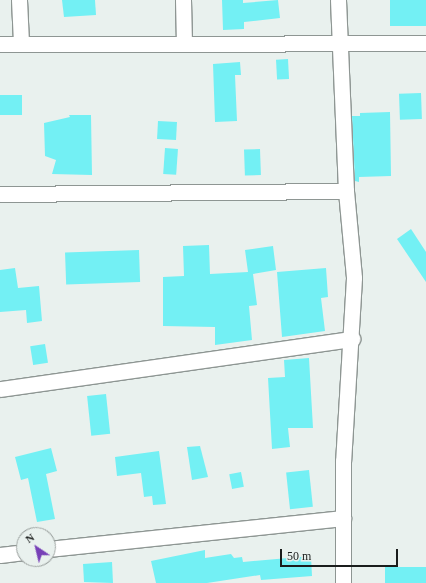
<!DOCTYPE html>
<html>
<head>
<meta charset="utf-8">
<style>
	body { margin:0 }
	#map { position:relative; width:426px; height:583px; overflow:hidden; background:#e9f1ee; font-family:Georgia,serif }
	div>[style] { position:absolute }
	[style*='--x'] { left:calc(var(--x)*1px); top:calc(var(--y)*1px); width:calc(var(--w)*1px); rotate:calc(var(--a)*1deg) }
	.building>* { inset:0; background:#73f0f4; transform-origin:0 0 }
	.roads { filter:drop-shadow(1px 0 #8e9693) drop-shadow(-1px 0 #8e9693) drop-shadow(0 1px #8e9693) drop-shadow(0 -1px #8e9693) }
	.street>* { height:15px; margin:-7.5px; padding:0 7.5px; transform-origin:7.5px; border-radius:7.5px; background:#fff }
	span { translate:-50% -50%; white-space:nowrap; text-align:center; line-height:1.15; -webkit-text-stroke:3px #e9f1ee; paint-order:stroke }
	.north { position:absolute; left:16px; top:527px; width:40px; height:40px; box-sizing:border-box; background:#e9f1ee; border:1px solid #969c9a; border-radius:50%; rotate:325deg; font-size:11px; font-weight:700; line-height:16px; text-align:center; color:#1a1d1c }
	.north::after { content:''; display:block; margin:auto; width:14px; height:18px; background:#7740b7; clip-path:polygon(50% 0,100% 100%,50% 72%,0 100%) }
	.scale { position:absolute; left:280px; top:549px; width:118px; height:18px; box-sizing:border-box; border:2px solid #1a1d1c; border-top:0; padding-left:5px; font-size:12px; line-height:14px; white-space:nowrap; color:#1a1d1c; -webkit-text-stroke:3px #e9f1ee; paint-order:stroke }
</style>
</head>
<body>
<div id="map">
	<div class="building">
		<div style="clip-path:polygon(62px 0,95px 0,96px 15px,64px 17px)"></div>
		<div style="clip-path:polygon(222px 0,243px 0,243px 3px,278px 0,280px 18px,244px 22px,244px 29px,223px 30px)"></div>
		<div style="left:390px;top:0;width:36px;height:26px"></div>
		<div style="left:288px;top:59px;width:20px;height:12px;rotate:87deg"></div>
		<div style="clip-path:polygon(240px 62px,241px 75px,235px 75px,237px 121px,215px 122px,213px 64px)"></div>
		<div style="left:421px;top:93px;width:26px;height:22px;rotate:88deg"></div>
		<div style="left:0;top:95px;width:22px;height:20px"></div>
		<div style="clip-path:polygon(390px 112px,391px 176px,359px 177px,359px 182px,355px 181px,352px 116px,360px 116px,360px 113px)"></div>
		<div style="clip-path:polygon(69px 115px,91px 115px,92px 175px,52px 174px,56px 160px,45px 156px,44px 123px,70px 117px)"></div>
		<div style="left:158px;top:121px;width:19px;height:18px;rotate:3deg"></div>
		<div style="left:165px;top:148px;width:13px;height:26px;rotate:4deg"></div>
		<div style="left:260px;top:149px;width:26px;height:16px;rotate:88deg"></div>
		<div style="clip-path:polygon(411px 229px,426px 252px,426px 282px,397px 239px)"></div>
		<div style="clip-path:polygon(209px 245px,210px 274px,248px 272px,245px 250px,273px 246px,276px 270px,253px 274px,257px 305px,249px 306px,252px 340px,215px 345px,215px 327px,163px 326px,163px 277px,184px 276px,183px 246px)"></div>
		<div style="left:139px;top:250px;width:32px;height:74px;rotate:88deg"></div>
		<div style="clip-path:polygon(15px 268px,18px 288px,39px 286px,42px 321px,27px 323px,26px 310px,0 312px,0 270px)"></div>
		<div style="clip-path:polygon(326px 268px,328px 297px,321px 298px,325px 331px,282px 337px,277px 272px)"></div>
		<div style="left:45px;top:344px;width:19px;height:15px;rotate:81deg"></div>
		<div style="clip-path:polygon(309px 358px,313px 428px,288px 428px,290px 447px,272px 449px,268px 378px,285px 377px,284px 360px)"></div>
		<div style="left:106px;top:394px;width:40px;height:19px;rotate:84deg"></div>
		<div style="clip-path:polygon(200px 446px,208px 477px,192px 480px,187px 447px)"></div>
		<div style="clip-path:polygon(51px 448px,57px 471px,46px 474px,55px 519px,37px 522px,28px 478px,21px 480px,15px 457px)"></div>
		<div style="clip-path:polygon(159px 451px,166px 504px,153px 505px,152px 496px,144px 497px,141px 473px,117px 476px,115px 457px)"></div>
		<div style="left:309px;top:470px;width:37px;height:23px;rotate:84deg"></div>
		<div style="left:241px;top:472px;width:15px;height:12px;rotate:79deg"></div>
		<div style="clip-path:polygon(205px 550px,205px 558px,231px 554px,234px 558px,242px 557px,243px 562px,311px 556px,312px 576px,261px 580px,260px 575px,207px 583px,156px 583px,151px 561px)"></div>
		<div style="clip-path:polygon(112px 562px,113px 583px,84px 582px,83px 564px)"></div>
		<div style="left:426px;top:567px;width:16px;height:41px;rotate:90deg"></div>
	</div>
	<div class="roads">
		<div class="street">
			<div style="--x:19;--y:0;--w:43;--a:87.3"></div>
			<div style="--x:183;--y:0;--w:44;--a:88.7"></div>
			<div style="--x:338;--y:0;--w:191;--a:87.6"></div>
			<div style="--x:346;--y:191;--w:87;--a:84.7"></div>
			<div style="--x:354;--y:278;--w:183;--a:93.4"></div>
			<div style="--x:343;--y:461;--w:122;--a:90"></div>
			<div style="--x:0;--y:44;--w:426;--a:-0.1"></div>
			<div style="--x:0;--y:194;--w:346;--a:-0.5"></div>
			<div style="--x:0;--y:389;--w:356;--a:-8.1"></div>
			<div style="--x:48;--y:549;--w:297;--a:-6"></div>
			<div style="--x:0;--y:555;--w:24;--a:-7"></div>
		</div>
	</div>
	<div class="north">N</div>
	<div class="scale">50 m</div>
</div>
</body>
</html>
